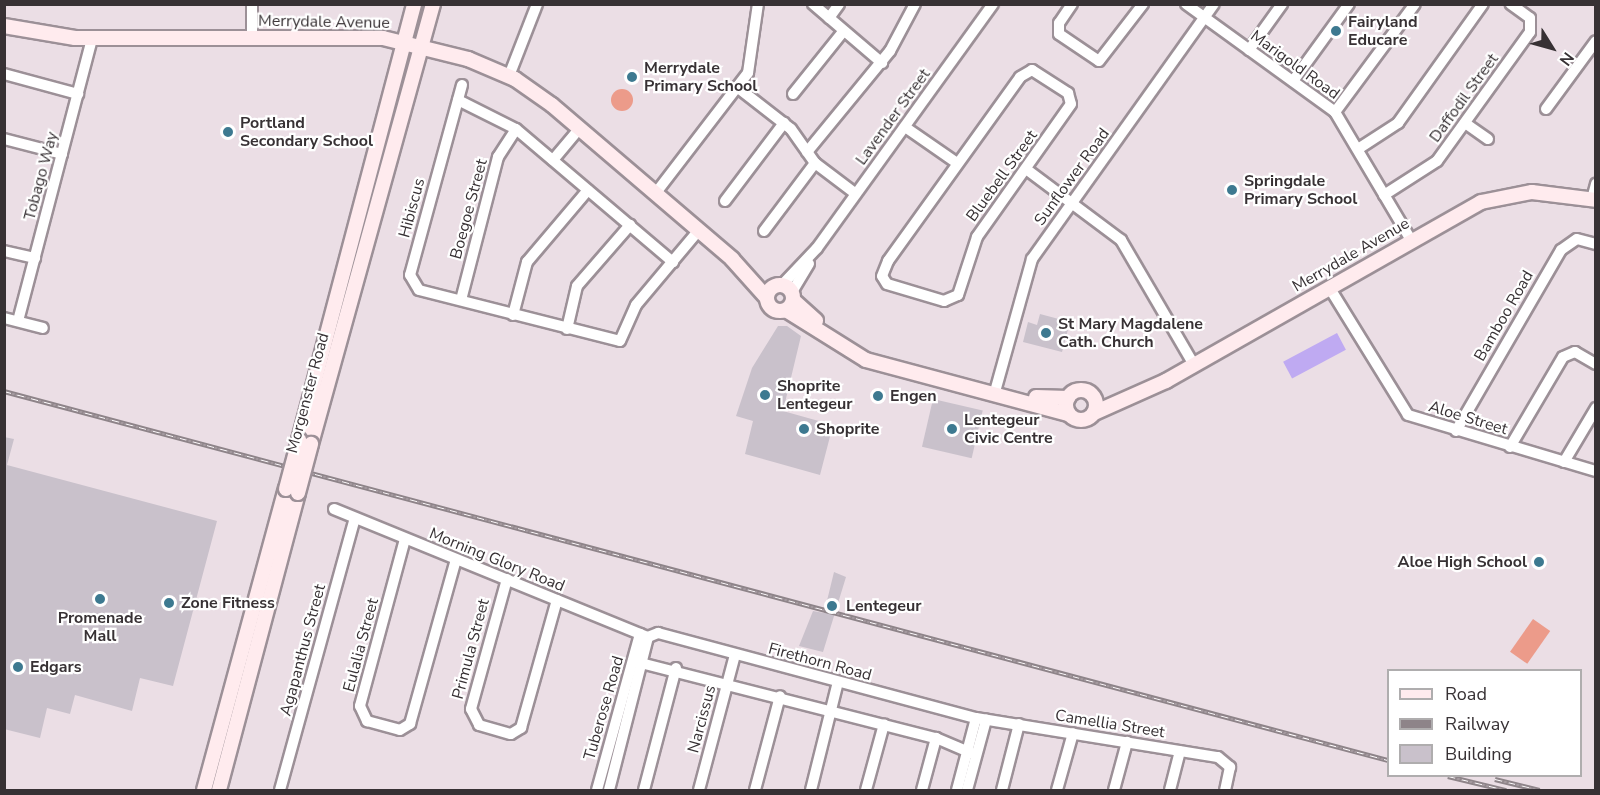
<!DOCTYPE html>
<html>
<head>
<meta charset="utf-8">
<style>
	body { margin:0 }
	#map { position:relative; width:1600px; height:795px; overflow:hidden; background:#ebdee5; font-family:"Nunito Sans",sans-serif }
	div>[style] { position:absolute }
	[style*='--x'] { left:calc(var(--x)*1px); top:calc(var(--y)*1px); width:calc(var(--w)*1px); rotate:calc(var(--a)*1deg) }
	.green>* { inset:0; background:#ec9b8a; transform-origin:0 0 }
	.round { border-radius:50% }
	.water>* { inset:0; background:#bfaaf2; transform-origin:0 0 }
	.building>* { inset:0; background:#c9c1cb; transform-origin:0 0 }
	.roads { filter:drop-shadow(2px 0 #9c9097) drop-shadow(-2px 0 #9c9097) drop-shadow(0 2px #9c9097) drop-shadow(0 -2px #9c9097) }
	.street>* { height:10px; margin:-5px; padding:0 5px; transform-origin:5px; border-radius:5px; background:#fff }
	.secondary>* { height:14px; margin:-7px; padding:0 7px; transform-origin:7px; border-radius:7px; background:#ffebee }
	.secondary>.ring { margin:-7px; padding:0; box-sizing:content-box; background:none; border:14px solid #ffebee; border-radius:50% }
	.rail>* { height:4.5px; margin-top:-2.25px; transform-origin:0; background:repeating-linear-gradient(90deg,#fff 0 7px,#8e8489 0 14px); box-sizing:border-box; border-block:2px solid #8e8489 }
	.bridges { filter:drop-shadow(2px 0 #9c9097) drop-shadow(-2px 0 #9c9097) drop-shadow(0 2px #9c9097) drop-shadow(0 -2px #9c9097) }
	.secondary-bridge>* { height:14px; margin:-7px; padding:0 7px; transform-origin:7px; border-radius:7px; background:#ffebee }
	.dots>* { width:16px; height:16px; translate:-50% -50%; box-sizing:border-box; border:3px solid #fff; border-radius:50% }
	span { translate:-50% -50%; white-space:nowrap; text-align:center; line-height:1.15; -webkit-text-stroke:4.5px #fff; paint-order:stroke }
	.street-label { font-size:16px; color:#373134 }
	.poi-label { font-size:16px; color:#373134; font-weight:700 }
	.left { translate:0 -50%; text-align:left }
	.right { translate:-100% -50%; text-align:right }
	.frame { position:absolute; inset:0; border:6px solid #373134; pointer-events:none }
	.legend { position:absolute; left:1387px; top:669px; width:195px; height:108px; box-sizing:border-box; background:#fff; border:2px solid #afadae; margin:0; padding:8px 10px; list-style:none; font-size:18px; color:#373134 }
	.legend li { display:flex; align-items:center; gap:12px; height:30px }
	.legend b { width:30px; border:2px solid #afadae }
	.north { position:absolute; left:1522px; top:18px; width:60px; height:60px; -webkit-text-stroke:4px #fff; paint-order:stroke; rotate:127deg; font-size:16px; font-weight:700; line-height:24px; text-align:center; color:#373134 }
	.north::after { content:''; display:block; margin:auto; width:21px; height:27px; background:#373134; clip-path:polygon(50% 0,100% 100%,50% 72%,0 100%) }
</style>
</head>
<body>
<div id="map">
	<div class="green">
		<div class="round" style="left:611px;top:89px;width:22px;height:22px"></div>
		<div style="left:1533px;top:619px;width:21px;height:40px;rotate:35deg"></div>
	</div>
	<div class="water">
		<div style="left:1337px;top:333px;width:19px;height:61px;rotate:62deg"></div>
	</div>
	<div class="building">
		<div style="clip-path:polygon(1040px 314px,1070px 322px,1062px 352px,1023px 342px,1028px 322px,1037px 325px)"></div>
		<div style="clip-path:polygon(778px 326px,787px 326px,801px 336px,783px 411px,833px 425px,820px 475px,745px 454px,753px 421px,736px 416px,752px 368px)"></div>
		<div style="left:933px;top:399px;width:51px;height:49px;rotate:13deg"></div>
		<div style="clip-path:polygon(4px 437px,14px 439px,7px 465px,217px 521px,173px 686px,140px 678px,132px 711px,75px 695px,70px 714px,47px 708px,40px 738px,4px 729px)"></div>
		<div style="clip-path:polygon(834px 572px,846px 577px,823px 652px,799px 646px,813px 611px,824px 613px)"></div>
	</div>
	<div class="roads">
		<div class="street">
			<div style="--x:252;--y:4;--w:34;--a:90"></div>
			<div style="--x:813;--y:4;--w:91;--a:40.5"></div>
			<div style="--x:1072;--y:4;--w:23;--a:124"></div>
			<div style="--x:1059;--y:23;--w:11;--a:90"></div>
			<div style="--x:1059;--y:34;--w:48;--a:34"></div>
			<div style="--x:1099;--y:61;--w:72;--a:-52.3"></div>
			<div style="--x:1186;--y:4;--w:184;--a:35.9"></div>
			<div style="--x:1335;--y:112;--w:149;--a:59.3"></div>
			<div style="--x:829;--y:18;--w:17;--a:-54"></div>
			<div style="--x:1249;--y:50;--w:57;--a:-54.3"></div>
			<div style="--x:1032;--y:70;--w:43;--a:32.6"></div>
			<div style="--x:1068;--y:93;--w:11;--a:75"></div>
			<div style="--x:1071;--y:104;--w:163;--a:125.3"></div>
			<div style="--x:977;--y:237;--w:61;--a:108.1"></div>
			<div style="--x:958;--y:295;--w:15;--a:157"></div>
			<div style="--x:944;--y:301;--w:59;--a:-163.4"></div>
			<div style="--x:887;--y:284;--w:9;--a:-122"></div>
			<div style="--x:882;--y:276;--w:16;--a:-68"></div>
			<div style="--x:888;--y:261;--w:226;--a:-54.3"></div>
			<div style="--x:1020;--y:77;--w:14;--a:-30"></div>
			<div style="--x:4;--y:74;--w:77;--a:15.1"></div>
			<div style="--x:509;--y:76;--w:77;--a:-68.7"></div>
			<div style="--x:1293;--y:81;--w:95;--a:-54"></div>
			<div style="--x:462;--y:85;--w:197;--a:105.3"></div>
			<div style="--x:410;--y:275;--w:17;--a:59"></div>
			<div style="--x:419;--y:290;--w:207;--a:14.2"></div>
			<div style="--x:620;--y:341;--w:39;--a:-66"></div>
			<div style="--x:636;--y:305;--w:97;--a:-50"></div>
			<div style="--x:737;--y:87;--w:68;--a:37.9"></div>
			<div style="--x:791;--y:129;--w:42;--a:54.8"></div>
			<div style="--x:815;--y:163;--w:51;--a:37.1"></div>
			<div style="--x:793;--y:94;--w:78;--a:-51.2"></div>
			<div style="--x:458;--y:100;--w:65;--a:26.6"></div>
			<div style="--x:516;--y:129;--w:206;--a:40.3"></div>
			<div style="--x:1546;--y:109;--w:84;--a:-53.7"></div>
			<div style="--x:1335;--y:112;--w:134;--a:-53.5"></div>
			<div style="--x:1465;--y:123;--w:28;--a:35"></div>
			<div style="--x:905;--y:127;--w:63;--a:34.7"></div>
			<div style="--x:4;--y:139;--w:60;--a:14.5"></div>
			<div style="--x:1358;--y:149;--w:48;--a:-33"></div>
			<div style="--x:1398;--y:123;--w:146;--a:-54.5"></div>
			<div style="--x:807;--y:152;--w:131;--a:-50.6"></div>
			<div style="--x:890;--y:51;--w:53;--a:-62"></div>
			<div style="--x:553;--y:160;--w:40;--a:-50"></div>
			<div style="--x:1026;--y:169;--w:119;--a:36.8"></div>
			<div style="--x:1121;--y:240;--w:145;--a:59.7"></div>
			<div style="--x:655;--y:194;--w:153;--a:-52.5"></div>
			<div style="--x:748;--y:73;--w:70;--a:-81.8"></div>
			<div style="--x:1384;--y:195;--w:63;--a:-32.7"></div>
			<div style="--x:1437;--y:161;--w:159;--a:-54.2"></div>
			<div style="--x:1530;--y:32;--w:14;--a:-90"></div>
			<div style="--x:1530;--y:18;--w:24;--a:-144"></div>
			<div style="--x:1592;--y:199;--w:16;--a:-75"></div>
			<div style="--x:725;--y:201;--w:98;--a:-52.9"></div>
			<div style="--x:764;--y:231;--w:85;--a:-53.1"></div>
			<div style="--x:4;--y:251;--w:32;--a:13"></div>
			<div style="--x:781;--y:286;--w:52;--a:-46.5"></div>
			<div style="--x:817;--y:248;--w:301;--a:-54.2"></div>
			<div style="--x:1329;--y:287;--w:150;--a:58.3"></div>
			<div style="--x:1408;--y:415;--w:196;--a:16.6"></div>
			<div style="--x:792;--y:292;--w:33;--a:-59"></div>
			<div style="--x:461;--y:300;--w:148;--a:-75.5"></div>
			<div style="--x:498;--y:157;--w:33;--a:-57"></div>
			<div style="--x:513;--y:315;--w:55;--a:-75.2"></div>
			<div style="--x:527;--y:262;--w:94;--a:-49.7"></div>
			<div style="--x:4;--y:318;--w:40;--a:14.4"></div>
			<div style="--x:18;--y:321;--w:293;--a:-75.3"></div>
			<div style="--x:567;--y:329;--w:44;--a:-76.9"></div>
			<div style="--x:577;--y:286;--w:81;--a:-49"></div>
			<div style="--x:996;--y:388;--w:134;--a:-74.4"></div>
			<div style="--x:1032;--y:259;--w:313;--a:-54.5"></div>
			<div style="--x:1456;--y:431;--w:209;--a:-59.9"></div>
			<div style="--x:1561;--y:250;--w:19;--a:-35"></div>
			<div style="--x:1577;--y:239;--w:20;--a:15"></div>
			<div style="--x:1510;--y:447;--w:104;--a:-59.5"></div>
			<div style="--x:1563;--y:357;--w:13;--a:-23"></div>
			<div style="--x:1575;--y:352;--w:24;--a:30"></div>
			<div style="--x:1564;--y:462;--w:63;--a:-59.3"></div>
			<div style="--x:334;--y:509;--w:339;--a:22.2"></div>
			<div style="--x:405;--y:539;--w:173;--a:105.1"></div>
			<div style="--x:360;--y:706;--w:17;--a:65"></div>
			<div style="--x:367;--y:721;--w:34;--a:15"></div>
			<div style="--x:400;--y:730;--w:12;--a:-31"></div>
			<div style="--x:410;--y:724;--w:171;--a:-74.4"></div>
			<div style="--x:507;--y:579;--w:135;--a:105.5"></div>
			<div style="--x:471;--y:709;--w:18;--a:63"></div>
			<div style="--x:479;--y:725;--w:33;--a:16"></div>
			<div style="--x:511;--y:734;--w:12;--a:-31"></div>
			<div style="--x:521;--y:728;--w:133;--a:-74.3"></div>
			<div style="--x:648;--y:637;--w:11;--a:-22"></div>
			<div style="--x:658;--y:633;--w:329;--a:15"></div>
			<div style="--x:976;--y:718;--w:245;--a:9.2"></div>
			<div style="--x:1218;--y:757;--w:16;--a:40"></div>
			<div style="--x:1230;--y:767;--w:24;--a:102"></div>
			<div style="--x:633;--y:661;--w:313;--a:14.3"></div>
			<div style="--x:936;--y:738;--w:43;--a:23"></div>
			<div style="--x:280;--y:790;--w:282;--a:-74.6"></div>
			<div style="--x:597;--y:790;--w:162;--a:-74.6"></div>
			<div style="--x:609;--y:790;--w:158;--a:-75.7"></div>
			<div style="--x:644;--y:790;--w:126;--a:-75.3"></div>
			<div style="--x:699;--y:790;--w:140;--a:-75.1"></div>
			<div style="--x:755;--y:790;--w:97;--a:-75.1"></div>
			<div style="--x:811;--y:790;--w:111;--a:-76"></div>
			<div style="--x:866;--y:790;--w:68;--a:-74.7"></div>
			<div style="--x:922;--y:790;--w:54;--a:-74.9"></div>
			<div style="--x:957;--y:790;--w:74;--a:-75.2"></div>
			<div style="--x:967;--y:790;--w:73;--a:-74.8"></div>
			<div style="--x:1002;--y:790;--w:68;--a:-75.6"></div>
			<div style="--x:1057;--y:790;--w:59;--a:-74.3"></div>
			<div style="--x:1114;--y:790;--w:50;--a:-74.8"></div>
			<div style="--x:1170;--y:790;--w:40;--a:-75.6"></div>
		</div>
		<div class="secondary">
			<div style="--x:4;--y:26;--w:72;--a:9.6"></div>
			<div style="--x:75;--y:38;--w:308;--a:0"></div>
			<div style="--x:383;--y:38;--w:88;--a:13.9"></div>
			<div style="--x:468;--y:59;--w:51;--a:23.1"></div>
			<div style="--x:515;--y:79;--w:45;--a:35.1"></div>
			<div style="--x:552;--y:105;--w:237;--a:40.5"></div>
			<div style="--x:732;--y:259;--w:52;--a:48.1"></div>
			<div class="ring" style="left:767px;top:285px;width:12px;height:12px"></div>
			<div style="--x:793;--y:300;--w:31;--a:42"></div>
			<div style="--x:786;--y:310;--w:94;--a:32"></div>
			<div style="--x:866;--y:360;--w:209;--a:15"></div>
			<div class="ring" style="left:1066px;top:390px;width:16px;height:16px"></div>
			<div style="--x:1036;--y:397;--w:32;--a:2"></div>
			<div style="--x:1094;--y:413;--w:79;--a:-24"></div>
			<div style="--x:1166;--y:381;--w:362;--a:-29.6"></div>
			<div style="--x:1481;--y:202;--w:52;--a:-11.1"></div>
			<div style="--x:1532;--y:192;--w:64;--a:7.1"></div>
			<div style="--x:299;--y:440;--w:451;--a:-75.2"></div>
			<div style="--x:311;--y:444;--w:457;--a:-74.5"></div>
			<div style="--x:204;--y:790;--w:312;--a:-74.8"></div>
			<div style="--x:219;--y:790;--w:307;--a:-75.1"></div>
		</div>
	</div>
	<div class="rail">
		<div style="--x:4;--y:391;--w:1432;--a:14.93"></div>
		<div style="--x:1448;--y:776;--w:60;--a:13.6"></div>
		<div style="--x:1495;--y:779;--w:46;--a:13.7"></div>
	</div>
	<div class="bridges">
		<div class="secondary-bridge">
			<div style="--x:286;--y:489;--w:51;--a:-75.1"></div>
			<div style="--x:298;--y:493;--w:51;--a:-75.1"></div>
		</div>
	</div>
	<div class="dots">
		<div style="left:1336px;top:31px;background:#3d7990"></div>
		<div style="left:632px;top:77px;background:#3d7990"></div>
		<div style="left:228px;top:132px;background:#3d7990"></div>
		<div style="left:1232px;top:190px;background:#3d7990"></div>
		<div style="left:1046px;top:333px;background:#3d7990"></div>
		<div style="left:765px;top:395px;background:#3d7990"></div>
		<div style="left:878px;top:396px;background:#3d7990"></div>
		<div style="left:804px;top:429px;background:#3d7990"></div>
		<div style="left:952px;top:429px;background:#3d7990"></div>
		<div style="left:1539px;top:562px;background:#3d7990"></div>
		<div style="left:100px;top:599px;background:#3d7990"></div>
		<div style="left:169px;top:603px;background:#3d7990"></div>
		<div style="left:832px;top:606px;background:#3d7990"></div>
		<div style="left:18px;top:667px;background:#3d7990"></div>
	</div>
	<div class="street-label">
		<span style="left:324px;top:22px;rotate:1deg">Merrydale Avenue</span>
		<span style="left:1295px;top:65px;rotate:36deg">Marigold Road</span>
		<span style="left:1464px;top:98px;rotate:-54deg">Daffodil Street</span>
		<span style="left:893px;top:117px;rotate:-54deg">Lavender Street</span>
		<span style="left:41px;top:176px;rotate:-75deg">Tobago Way</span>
		<span style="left:1002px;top:176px;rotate:-54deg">Bluebell Street</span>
		<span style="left:1072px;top:177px;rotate:-54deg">Sunflower Road</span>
		<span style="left:412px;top:208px;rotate:-75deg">Hibiscus</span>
		<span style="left:469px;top:209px;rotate:-75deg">Boegoe Street</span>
		<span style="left:1351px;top:255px;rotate:-30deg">Merrydale Avenue</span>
		<span style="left:1504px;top:316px;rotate:-60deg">Bamboo Road</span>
		<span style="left:308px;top:393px;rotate:-75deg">Morgenster Road</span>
		<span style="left:1468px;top:418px;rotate:17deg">Aloe Street</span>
		<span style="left:497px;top:560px;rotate:22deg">Morning Glory Road</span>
		<span style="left:361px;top:645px;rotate:-75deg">Eulalia Street</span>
		<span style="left:471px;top:649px;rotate:-75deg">Primula Street</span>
		<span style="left:303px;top:650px;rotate:-75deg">Agapanthus Street</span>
		<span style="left:820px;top:662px;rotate:15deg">Firethorn Road</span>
		<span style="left:604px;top:708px;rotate:-74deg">Tuberose Road</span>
		<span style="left:702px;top:719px;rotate:-75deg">Narcissus</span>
		<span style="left:1110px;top:724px;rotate:9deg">Camellia Street</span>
	</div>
	<div class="poi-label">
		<span class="left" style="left:1348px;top:31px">Fairyland<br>Educare</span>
		<span class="left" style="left:644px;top:77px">Merrydale<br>Primary School</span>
		<span class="left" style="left:240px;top:132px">Portland<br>Secondary School</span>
		<span class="left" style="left:1244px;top:190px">Springdale<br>Primary School</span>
		<span class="left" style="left:1058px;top:333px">St Mary Magdalene<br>Cath. Church</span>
		<span class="left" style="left:777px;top:395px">Shoprite<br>Lentegeur</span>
		<span class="left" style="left:890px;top:396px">Engen</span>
		<span class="left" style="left:964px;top:429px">Lentegeur<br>Civic Centre</span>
		<span class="left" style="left:816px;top:429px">Shoprite</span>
		<span class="right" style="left:1527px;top:562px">Aloe High School</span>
		<span class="left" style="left:181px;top:603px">Zone Fitness</span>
		<span class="left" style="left:846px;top:606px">Lentegeur</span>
		<span style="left:100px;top:627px">Promenade<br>Mall</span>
		<span class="left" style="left:30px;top:667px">Edgars</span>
	</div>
	<div class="frame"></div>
	<ul class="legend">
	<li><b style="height:8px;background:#ffebee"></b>Road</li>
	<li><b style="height:8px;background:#8e8489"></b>Railway</li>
	<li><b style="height:16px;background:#c9c1cb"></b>Building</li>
	</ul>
	<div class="north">N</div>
</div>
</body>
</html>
